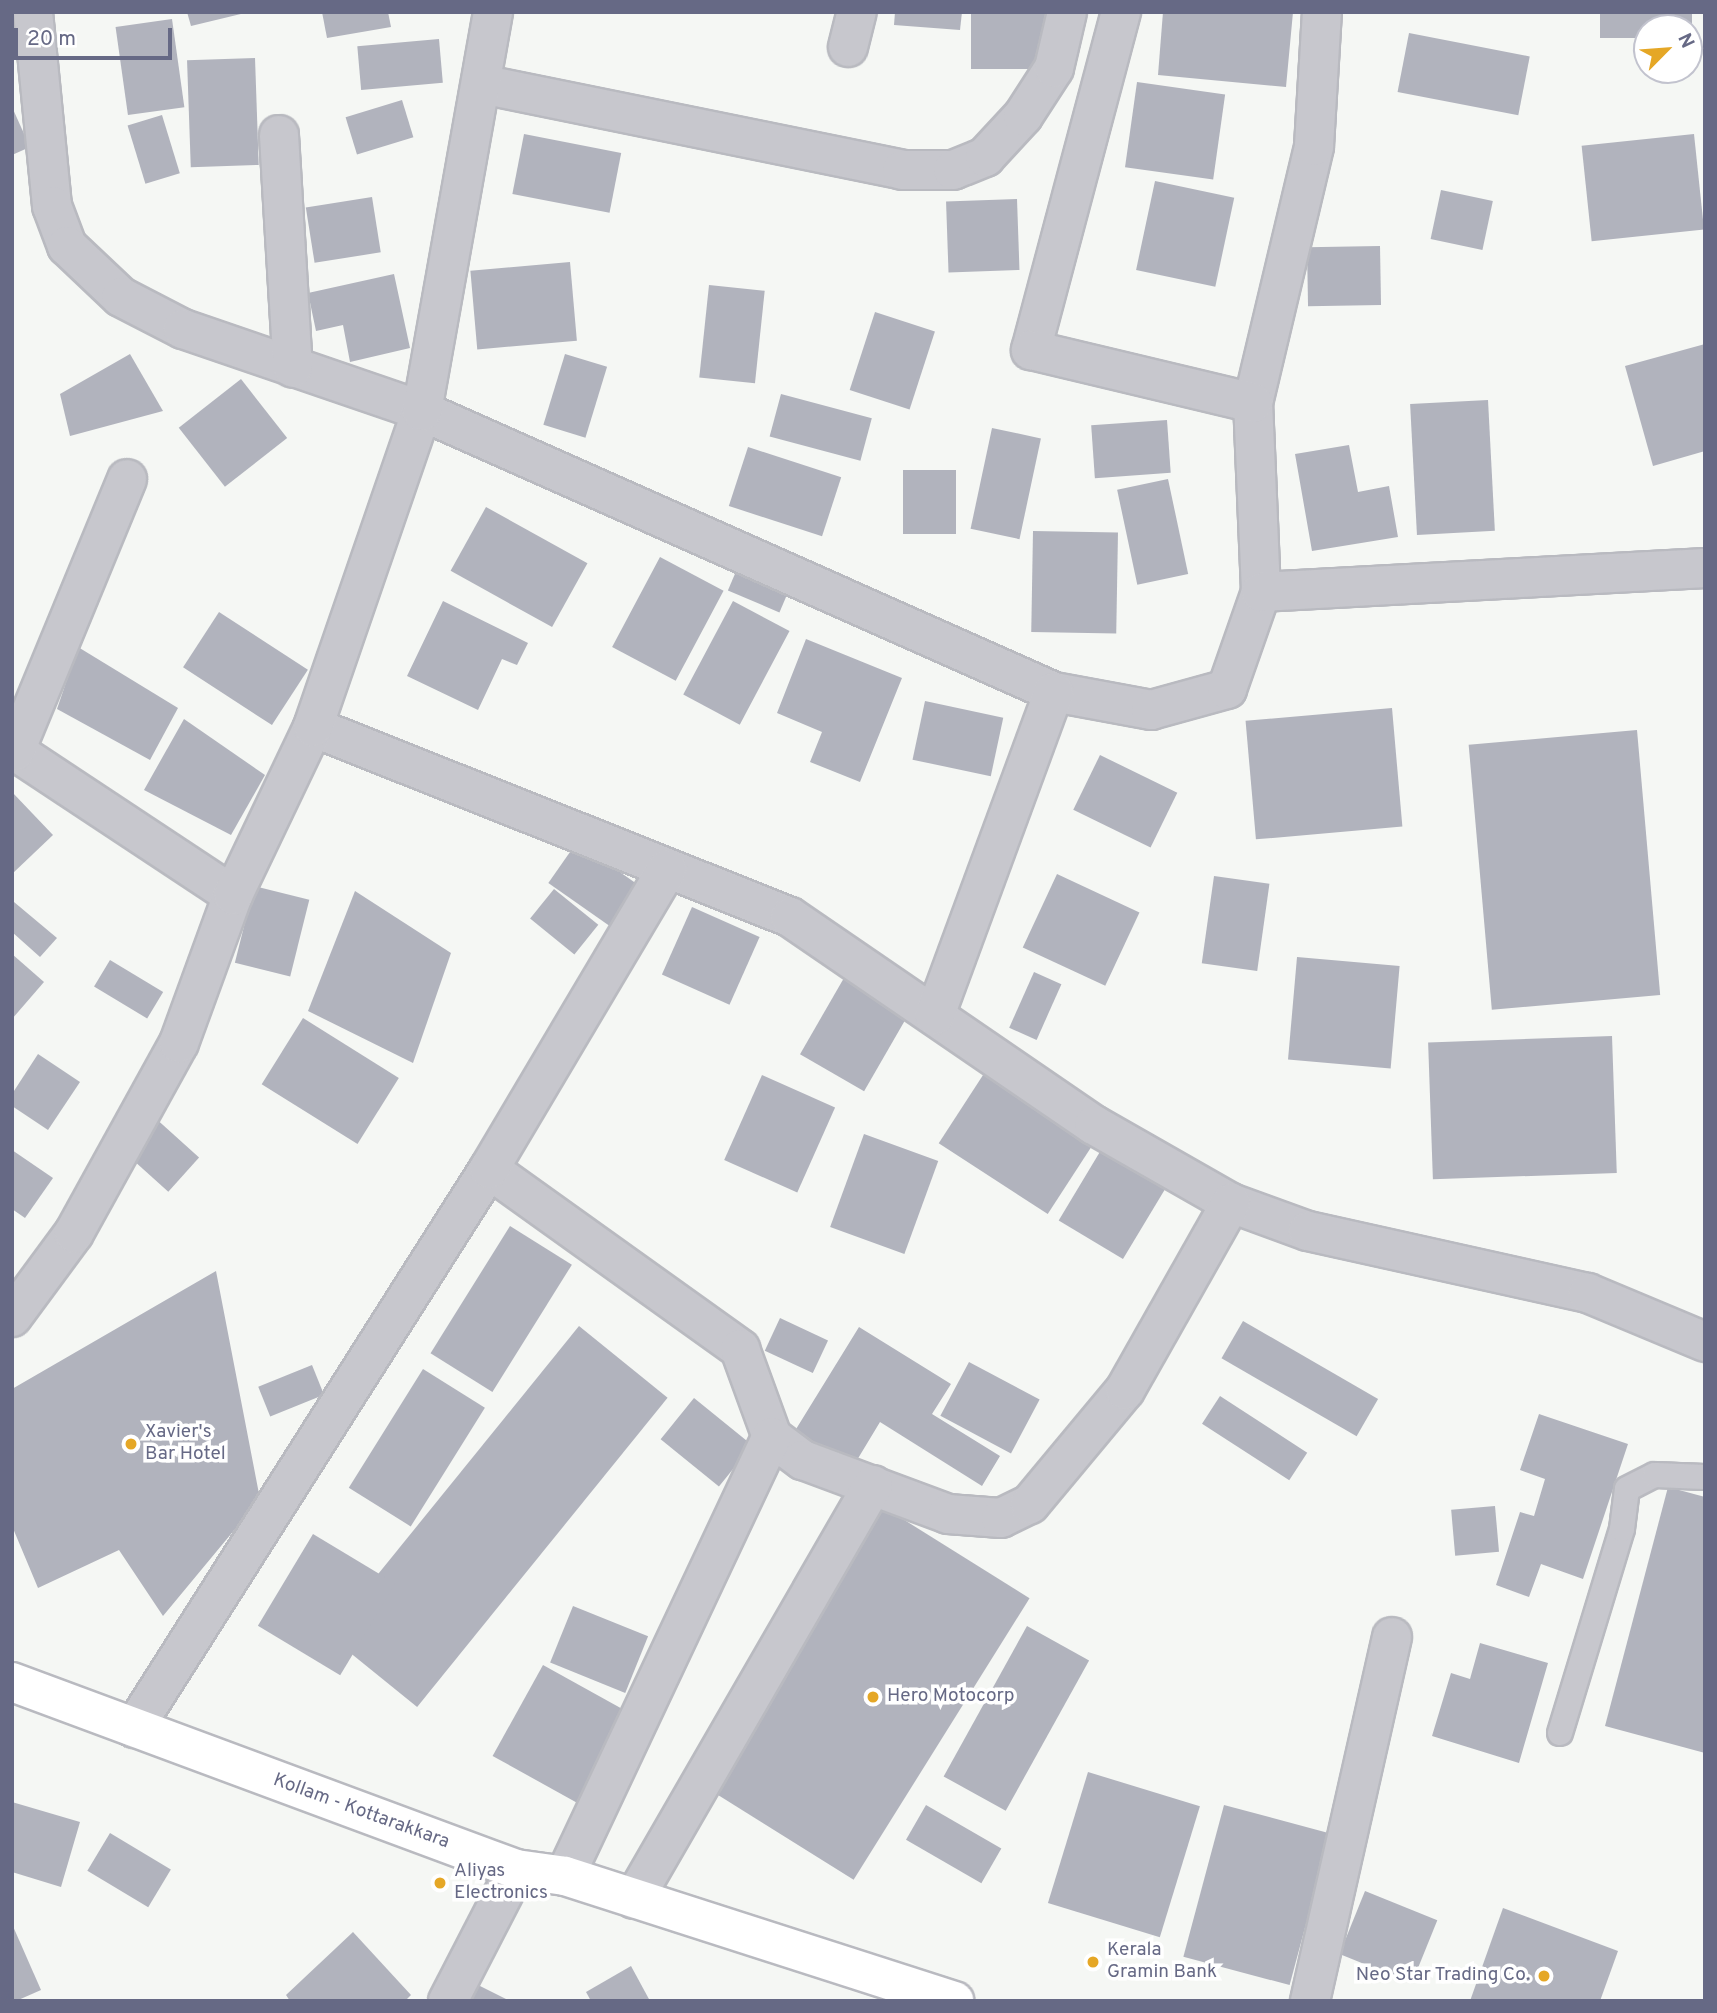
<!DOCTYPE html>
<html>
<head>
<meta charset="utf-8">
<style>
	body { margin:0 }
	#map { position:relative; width:1717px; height:2013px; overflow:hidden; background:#f5f7f4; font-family:Overpass,sans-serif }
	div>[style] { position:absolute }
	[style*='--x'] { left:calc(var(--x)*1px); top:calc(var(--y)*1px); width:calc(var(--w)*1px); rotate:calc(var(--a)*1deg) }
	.building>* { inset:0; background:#b1b3bd; transform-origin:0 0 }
	.roads { filter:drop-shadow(2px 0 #b9bac0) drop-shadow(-2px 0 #b9bac0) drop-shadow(0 2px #b9bac0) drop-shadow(0 -2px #b9bac0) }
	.lane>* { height:24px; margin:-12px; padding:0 12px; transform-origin:12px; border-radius:12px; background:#c7c7cd }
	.street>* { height:38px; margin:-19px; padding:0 19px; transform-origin:19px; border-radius:19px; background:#c7c7cd }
	.primary>* { height:38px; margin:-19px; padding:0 19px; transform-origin:19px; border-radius:19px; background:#fff }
	.dots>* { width:19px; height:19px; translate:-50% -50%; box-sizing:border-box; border:4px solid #fff; border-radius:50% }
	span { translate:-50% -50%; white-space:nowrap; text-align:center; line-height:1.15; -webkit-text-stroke:7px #fff; paint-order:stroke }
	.poi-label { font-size:19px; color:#666985 }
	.left { translate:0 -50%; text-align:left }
	.right { translate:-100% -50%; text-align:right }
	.street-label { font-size:19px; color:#666985 }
	.frame { position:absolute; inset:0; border:14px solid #666985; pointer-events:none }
	.north { position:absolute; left:1633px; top:14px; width:70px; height:70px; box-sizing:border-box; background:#fff; border:2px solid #c2c3ce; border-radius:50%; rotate:65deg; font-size:19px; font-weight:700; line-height:28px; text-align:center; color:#666985 }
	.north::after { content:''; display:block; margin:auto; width:24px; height:32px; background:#e5a726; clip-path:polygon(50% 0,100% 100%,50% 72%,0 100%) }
	.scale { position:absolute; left:14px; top:28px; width:158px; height:32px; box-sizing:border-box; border:4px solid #666985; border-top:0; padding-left:9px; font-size:21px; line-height:24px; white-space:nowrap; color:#666985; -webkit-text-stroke:5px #fff; paint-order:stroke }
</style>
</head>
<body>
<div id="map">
	<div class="building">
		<div style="clip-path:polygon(187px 12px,244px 12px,245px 13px,191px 26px)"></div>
		<div style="clip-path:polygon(322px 12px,388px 12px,391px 27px,327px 38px)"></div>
		<div style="clip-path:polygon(895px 12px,962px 12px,960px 30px,894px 25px)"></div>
		<div style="left:971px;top:12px;width:81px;height:57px"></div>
		<div style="clip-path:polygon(1163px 12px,1293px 12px,1286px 87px,1158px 75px)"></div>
		<div style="clip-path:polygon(1600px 12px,1692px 12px,1692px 38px,1689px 28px,1647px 28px,1647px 38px,1600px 38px)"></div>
		<div style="left:172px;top:19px;width:89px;height:57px;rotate:82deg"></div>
		<div style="left:1409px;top:33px;width:123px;height:60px;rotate:11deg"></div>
		<div style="left:439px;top:39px;width:44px;height:82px;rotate:85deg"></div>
		<div style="left:255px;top:58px;width:107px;height:68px;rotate:88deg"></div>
		<div style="left:1137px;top:82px;width:89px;height:86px;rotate:8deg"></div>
		<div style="left:402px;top:100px;width:39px;height:59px;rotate:73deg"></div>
		<div style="clip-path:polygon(12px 107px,30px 147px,12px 155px)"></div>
		<div style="left:162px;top:115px;width:61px;height:36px;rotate:73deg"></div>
		<div style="left:524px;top:134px;width:99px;height:61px;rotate:11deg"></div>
		<div style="left:1694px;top:134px;width:96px;height:113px;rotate:84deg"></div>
		<div style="left:1155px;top:181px;width:81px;height:91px;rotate:12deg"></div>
		<div style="left:1441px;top:190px;width:53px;height:50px;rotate:12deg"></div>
		<div style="left:372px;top:197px;width:56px;height:67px;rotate:81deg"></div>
		<div style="left:1017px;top:199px;width:71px;height:71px;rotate:88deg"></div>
		<div style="left:1380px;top:246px;width:59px;height:73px;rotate:89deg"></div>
		<div style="left:570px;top:262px;width:79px;height:100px;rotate:85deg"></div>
		<div style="clip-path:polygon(394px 274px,410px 348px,350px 362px,343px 325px,316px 331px,308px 293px)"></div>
		<div style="left:709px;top:285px;width:56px;height:93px;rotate:6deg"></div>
		<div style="left:875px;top:312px;width:63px;height:82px;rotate:18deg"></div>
		<div style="clip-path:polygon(1705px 344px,1705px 451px,1653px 466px,1625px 366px)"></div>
		<div style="clip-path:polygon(130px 354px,163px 411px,70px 436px,60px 394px)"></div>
		<div style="left:565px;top:354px;width:44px;height:74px;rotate:17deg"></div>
		<div style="left:241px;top:379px;width:75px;height:79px;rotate:52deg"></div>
		<div style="left:781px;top:394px;width:94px;height:44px;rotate:15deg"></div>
		<div style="left:1488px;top:400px;width:131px;height:78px;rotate:87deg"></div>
		<div style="left:1167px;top:420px;width:53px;height:76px;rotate:86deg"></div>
		<div style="left:992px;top:428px;width:50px;height:103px;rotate:12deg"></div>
		<div style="clip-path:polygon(1349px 445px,1358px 492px,1389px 486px,1398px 537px,1312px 551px,1295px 454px)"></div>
		<div style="left:748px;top:447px;width:98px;height:62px;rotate:18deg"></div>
		<div style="left:903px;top:470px;width:53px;height:64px"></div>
		<div style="left:1168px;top:479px;width:97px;height:52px;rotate:78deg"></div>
		<div style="left:486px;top:507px;width:116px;height:73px;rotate:29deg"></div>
		<div style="left:1033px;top:531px;width:85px;height:101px;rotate:1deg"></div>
		<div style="left:660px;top:557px;width:72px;height:102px;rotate:28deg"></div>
		<div style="left:740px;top:562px;width:56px;height:31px;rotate:23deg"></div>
		<div style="clip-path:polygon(443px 601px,528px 643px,517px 665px,502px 659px,478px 710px,407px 676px)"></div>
		<div style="left:733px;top:601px;width:64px;height:106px;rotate:28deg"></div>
		<div style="left:219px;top:612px;width:106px;height:66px;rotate:33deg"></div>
		<div style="clip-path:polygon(806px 639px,902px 678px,860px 782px,810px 762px,822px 732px,777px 713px)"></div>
		<div style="clip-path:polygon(78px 647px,178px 708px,150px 760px,57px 709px)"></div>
		<div style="left:925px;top:701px;width:80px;height:60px;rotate:12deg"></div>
		<div style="left:1392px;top:708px;width:119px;height:147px;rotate:85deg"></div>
		<div style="clip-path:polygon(184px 719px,265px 775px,231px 835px,144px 790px)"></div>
		<div style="left:1637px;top:730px;width:266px;height:169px;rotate:85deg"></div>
		<div style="left:1100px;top:755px;width:86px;height:61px;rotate:26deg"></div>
		<div style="clip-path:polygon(12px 792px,53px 835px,12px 874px)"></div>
		<div style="left:577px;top:842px;width:81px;height:50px;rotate:35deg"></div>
		<div style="left:1057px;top:874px;width:91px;height:81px;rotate:25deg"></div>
		<div style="left:1214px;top:876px;width:56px;height:88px;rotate:8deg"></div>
		<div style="left:254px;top:886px;width:57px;height:79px;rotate:14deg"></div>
		<div style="left:554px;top:889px;width:57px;height:38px;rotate:39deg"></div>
		<div style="clip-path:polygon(355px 891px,451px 953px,413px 1063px,308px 1011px)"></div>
		<div style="clip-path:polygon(14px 902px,57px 938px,40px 957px,12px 932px)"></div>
		<div style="left:692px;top:907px;width:74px;height:74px;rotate:24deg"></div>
		<div style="clip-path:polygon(12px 954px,44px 982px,12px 1019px)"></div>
		<div style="left:1297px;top:957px;width:103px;height:103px;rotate:5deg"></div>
		<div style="left:110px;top:960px;width:62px;height:31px;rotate:31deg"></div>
		<div style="left:848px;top:971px;width:74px;height:96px;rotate:30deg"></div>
		<div style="left:1034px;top:972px;width:30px;height:61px;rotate:24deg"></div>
		<div style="left:303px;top:1018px;width:113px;height:78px;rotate:32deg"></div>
		<div style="left:1612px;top:1036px;width:137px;height:184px;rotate:88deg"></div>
		<div style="clip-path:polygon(38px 1054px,80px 1082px,48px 1130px,12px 1106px,12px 1094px)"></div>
		<div style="left:985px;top:1072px;width:130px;height:85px;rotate:33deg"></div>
		<div style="left:762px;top:1075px;width:80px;height:93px;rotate:24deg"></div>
		<div style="left:153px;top:1116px;width:62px;height:46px;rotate:42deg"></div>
		<div style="left:864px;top:1134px;width:79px;height:99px;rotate:20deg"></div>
		<div style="left:1104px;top:1145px;width:75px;height:88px;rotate:31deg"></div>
		<div style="clip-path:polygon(12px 1150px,53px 1178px,25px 1218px,12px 1209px)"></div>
		<div style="left:510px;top:1226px;width:73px;height:150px;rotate:32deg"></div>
		<div style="clip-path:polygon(216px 1271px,260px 1499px,163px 1616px,119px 1550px,38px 1588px,12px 1526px,12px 1389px)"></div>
		<div style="left:780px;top:1318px;width:53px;height:36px;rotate:25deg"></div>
		<div style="left:1243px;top:1321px;width:156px;height:43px;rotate:30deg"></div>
		<div style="left:579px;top:1326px;width:114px;height:398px;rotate:39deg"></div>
		<div style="clip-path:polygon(859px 1327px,951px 1384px,932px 1414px,1000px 1456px,982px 1486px,880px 1422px,851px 1470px,793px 1434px)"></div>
		<div style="left:969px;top:1362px;width:80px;height:61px;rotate:28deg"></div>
		<div style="left:312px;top:1365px;width:32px;height:58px;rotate:68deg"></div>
		<div style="left:423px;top:1369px;width:73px;height:140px;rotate:32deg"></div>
		<div style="left:1220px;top:1396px;width:104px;height:33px;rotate:33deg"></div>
		<div style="left:694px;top:1398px;width:75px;height:53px;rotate:39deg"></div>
		<div style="clip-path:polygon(1539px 1414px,1628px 1444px,1583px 1579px,1541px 1564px,1529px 1597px,1496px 1585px,1520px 1512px,1534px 1516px,1545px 1479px,1520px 1470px)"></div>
		<div style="clip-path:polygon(1668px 1487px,1705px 1497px,1705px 1753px,1605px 1726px)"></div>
		<div style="left:882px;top:1506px;width:174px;height:332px;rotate:32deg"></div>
		<div style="left:1495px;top:1506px;width:46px;height:44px;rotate:85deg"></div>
		<div style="left:313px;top:1534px;width:96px;height:107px;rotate:31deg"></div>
		<div style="left:573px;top:1606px;width:81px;height:61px;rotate:22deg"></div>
		<div style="left:1027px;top:1626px;width:71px;height:172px;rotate:29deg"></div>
		<div style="clip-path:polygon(1480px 1643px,1548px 1663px,1519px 1763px,1432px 1736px,1451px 1673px,1470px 1679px)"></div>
		<div style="left:543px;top:1665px;width:98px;height:104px;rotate:29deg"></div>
		<div style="left:1088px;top:1772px;width:117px;height:137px;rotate:17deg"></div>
		<div style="clip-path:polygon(12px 1802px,80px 1822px,61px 1887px,12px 1872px)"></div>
		<div style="left:926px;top:1805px;width:87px;height:40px;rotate:30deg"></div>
		<div style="left:1224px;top:1805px;width:110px;height:157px;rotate:15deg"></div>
		<div style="left:110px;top:1833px;width:71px;height:44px;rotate:31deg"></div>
		<div style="left:1365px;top:1891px;width:78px;height:68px;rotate:22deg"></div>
		<div style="clip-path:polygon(1503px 1908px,1618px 1951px,1600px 2001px,1470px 2001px)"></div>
		<div style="clip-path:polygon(12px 1924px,41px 1990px,16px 2001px,12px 2001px)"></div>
		<div style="clip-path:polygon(353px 1932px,411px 1995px,405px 2001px,290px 2001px,286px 1995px)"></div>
		<div style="clip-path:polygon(631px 1966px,650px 2001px,591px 2001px,586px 1992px)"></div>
		<div style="clip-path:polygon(478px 1985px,510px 2001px,471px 2001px)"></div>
	</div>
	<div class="roads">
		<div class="lane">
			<div style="--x:1560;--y:1733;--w:213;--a:-73.1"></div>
			<div style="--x:1622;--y:1529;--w:40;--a:-82.9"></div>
			<div style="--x:1627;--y:1489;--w:31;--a:-27"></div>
			<div style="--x:1655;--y:1475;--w:50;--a:2.3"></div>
		</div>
		<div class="street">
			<div style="--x:33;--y:12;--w:195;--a:84.4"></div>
			<div style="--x:52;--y:206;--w:43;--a:69.4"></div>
			<div style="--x:67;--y:246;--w:74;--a:43.4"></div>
			<div style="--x:121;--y:297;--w:70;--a:27.3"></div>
			<div style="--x:183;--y:329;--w:253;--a:18.9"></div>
			<div style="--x:422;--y:411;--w:692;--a:23.97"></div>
			<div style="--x:1054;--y:692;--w:99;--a:10.5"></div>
			<div style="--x:1151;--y:710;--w:79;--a:-15.4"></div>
			<div style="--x:1227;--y:689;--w:103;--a:-70.7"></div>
			<div style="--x:1261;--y:592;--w:189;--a:-92.4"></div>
			<div style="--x:1253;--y:403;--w:264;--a:-76.6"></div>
			<div style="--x:1314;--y:146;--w:134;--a:-86.6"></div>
			<div style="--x:1121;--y:12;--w:350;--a:104.9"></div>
			<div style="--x:1031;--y:350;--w:228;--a:13.4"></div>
			<div style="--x:848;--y:47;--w:36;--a:-76"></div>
			<div style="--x:481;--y:84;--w:430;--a:11.5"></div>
			<div style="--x:902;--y:170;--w:51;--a:0"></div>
			<div style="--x:953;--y:170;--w:35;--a:-22"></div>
			<div style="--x:985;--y:157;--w:56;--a:-47.2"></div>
			<div style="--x:1023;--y:116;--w:57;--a:-57.1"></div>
			<div style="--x:1054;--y:68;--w:57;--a:-76.9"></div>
			<div style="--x:279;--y:135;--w:233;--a:86.6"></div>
			<div style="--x:1261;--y:592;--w:445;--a:-3.1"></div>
			<div style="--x:313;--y:727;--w:513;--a:21.72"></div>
			<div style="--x:790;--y:917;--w:368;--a:34.4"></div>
			<div style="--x:1094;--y:1125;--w:158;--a:29.7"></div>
			<div style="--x:1231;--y:1203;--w:82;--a:20"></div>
			<div style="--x:1308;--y:1231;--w:287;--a:12.5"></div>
			<div style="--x:1588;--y:1293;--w:127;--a:22.7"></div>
			<div style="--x:12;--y:749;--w:265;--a:33.5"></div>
			<div style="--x:15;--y:751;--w:294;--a:-67.6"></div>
			<div style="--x:935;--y:1015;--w:344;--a:-69.8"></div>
			<div style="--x:489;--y:1169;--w:309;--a:35.6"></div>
			<div style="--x:740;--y:1349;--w:94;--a:70"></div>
			<div style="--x:772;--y:1437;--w:39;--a:37"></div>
			<div style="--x:803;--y:1460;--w:155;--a:20.4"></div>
			<div style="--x:948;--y:1514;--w:53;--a:4.3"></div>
			<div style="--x:1001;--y:1518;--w:32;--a:-26"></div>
			<div style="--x:1030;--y:1504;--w:148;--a:-50.2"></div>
			<div style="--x:1125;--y:1390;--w:215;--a:-60.5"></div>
			<div style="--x:12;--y:1317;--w:104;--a:-53.6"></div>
			<div style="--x:74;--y:1233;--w:217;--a:-61.1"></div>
			<div style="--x:179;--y:1043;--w:158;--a:-70"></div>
			<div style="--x:233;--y:895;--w:186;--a:-64.5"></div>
			<div style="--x:313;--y:727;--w:334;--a:-71"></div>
			<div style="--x:422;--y:411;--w:405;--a:-79.9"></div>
			<div style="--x:134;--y:1728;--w:662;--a:-57.58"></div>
			<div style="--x:489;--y:1169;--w:349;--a:-59.3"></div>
			<div style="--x:565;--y:1876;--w:485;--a:-64.8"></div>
			<div style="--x:634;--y:1899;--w:478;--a:-60"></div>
			<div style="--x:448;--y:2001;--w:148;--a:-62.7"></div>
			<div style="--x:1310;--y:2001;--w:373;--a:-77.3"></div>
		</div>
		<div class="primary">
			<div style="--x:12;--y:1682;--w:538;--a:20.36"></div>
			<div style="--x:516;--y:1869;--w:49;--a:8.1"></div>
			<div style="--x:565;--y:1876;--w:409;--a:17.8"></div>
		</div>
	</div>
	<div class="dots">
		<div style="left:131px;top:1444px;background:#e5a726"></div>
		<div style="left:873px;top:1697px;background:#e5a726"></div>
		<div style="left:440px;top:1883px;background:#e5a726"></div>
		<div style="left:1093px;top:1962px;background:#e5a726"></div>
		<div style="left:1544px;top:1976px;background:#e5a726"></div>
	</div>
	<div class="poi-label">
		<span class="left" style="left:145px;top:1444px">Xavier's<br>Bar Hotel</span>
		<span class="left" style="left:887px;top:1697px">Hero Motocorp</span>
		<span class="left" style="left:454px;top:1883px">Aliyas<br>Electronics</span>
		<span class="left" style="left:1107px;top:1962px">Kerala<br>Gramin Bank</span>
		<span class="right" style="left:1530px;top:1976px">Neo Star Trading Co.</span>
	</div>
	<div class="street-label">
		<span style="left:361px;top:1812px;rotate:20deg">Kollam - Kottarakkara</span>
	</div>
	<div class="frame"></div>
	<div class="north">N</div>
	<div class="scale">20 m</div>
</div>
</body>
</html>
